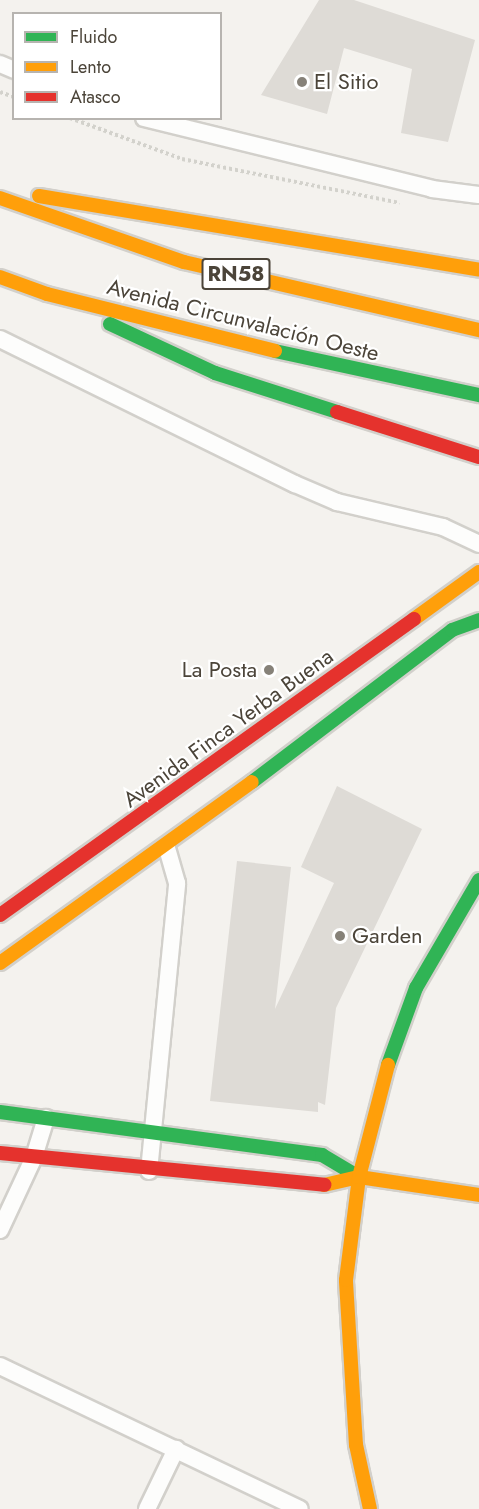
<!DOCTYPE html>
<html>
<head>
<meta charset="utf-8">
<style>
	body { margin:0 }
	#map { position:relative; width:479px; height:1509px; overflow:hidden; background:#f4f2ee; font-family:Jost,sans-serif }
	div>[style] { position:absolute }
	[style*='--x'] { left:calc(var(--x)*1px); top:calc(var(--y)*1px); width:calc(var(--w)*1px); rotate:calc(var(--a)*1deg) }
	.building>* { inset:0; background:#dedbd6 }
	.path>* { height:4px; margin-top:-2px; transform-origin:0; background:repeating-linear-gradient(90deg,#d3d2cc 0 3px,transparent 0 6px) }
	.roads { filter:drop-shadow(2px 0 #d2d0cb) drop-shadow(-2px 0 #d2d0cb) drop-shadow(0 2px #d2d0cb) drop-shadow(0 -2px #d2d0cb) }
	.street>* { height:16px; margin:-8px; padding:0 8px; transform-origin:8px; border-radius:8px; background:#fdfdfc }
	.fast>* { height:14px; margin:-7px; padding:0 7px; transform-origin:7px; border-radius:7px; background:#30b455 }
	.slow>* { height:14px; margin:-7px; padding:0 7px; transform-origin:7px; border-radius:7px; background:#ff9f0a }
	.jam>* { height:14px; margin:-7px; padding:0 7px; transform-origin:7px; border-radius:7px; background:#e5322d }
	.dots>* { width:16px; height:16px; translate:-50% -50%; box-sizing:border-box; border:3px solid #fff; border-radius:50% }
	span { translate:-50% -50%; white-space:nowrap; text-align:center; line-height:1.15; -webkit-text-stroke:4.5px #fff; paint-order:stroke }
	.shield-label span { padding:2px 4px; background:#fff; border:2px solid; border-radius:4px; -webkit-text-stroke-width:0 }
	.shield-label { font-size:21px; color:#4b4439; font-weight:700 }
	.poi-label { font-size:22px; color:#4b4439 }
	.left { translate:0 -50%; text-align:left }
	.right { translate:-100% -50%; text-align:right }
	.street-label { font-size:22px; color:#4b4439 }
	.legend { position:absolute; left:12px; top:12px; width:210px; height:108px; box-sizing:border-box; background:#fff; border:2px solid #b7b4b0; margin:0; padding:8px 10px; list-style:none; font-size:18px; color:#4b4439 }
	.legend li { display:flex; align-items:center; gap:12px; height:30px }
	.legend b { width:30px; border:2px solid #b7b4b0 }
</style>
</head>
<body>
<div id="map">
	<div class="building">
		<div style="clip-path:polygon(319px 0,354px 0,475px 40px,448px 142px,401px 133px,412px 69px,344px 48px,327px 114px,261px 95px)"></div>
		<div style="clip-path:polygon(337px 786px,422px 829px,336px 1008px,325px 1105px,318px 1102px,318px 1112px,210px 1101px,237px 861px,291px 867px,275px 1009px,334px 883px,301px 867px)"></div>
	</div>
	<div class="path">
		<div style="--x:0;--y:92;--w:15;--a:20"></div>
		<div style="--x:70;--y:118;--w:119;--a:20.1"></div>
		<div style="--x:182;--y:159;--w:222;--a:11.4"></div>
	</div>
	<div class="roads">
		<div class="street">
			<div style="--x:0;--y:64;--w:15;--a:23"></div>
			<div style="--x:144;--y:118;--w:297;--a:13.8"></div>
			<div style="--x:432;--y:189;--w:47;--a:7.3"></div>
			<div style="--x:0;--y:339;--w:329;--a:26.2"></div>
			<div style="--x:295;--y:484;--w:46;--a:23.2"></div>
			<div style="--x:337;--y:502;--w:109;--a:13.3"></div>
			<div style="--x:443;--y:527;--w:40;--a:25"></div>
			<div style="--x:149;--y:1171;--w:289;--a:-84.4"></div>
			<div style="--x:177;--y:883;--w:37;--a:-106"></div>
			<div style="--x:0;--y:1230;--w:81;--a:-65"></div>
			<div style="--x:34;--y:1157;--w:41;--a:-72.9"></div>
			<div style="--x:0;--y:1366;--w:332;--a:25.5"></div>
			<div style="--x:147;--y:1509;--w:67;--a:-64.2"></div>
		</div>
		<div class="fast">
			<div style="--x:110;--y:324;--w:116;--a:25"></div>
			<div style="--x:215;--y:373;--w:128;--a:17.7"></div>
			<div style="--x:275;--y:351;--w:209;--a:12.2"></div>
			<div style="--x:252;--y:782;--w:251;--a:-37.2"></div>
			<div style="--x:452;--y:630;--w:29;--a:-20"></div>
			<div style="--x:388;--y:1065;--w:82;--a:-70"></div>
			<div style="--x:416;--y:988;--w:125;--a:-59.7"></div>
			<div style="--x:0;--y:1112;--w:325;--a:7.6"></div>
			<div style="--x:322;--y:1155;--w:43;--a:30.7"></div>
		</div>
		<div class="slow">
			<div style="--x:39;--y:196;--w:446;--a:9.5"></div>
			<div style="--x:0;--y:198;--w:195;--a:19.2"></div>
			<div style="--x:184;--y:262;--w:303;--a:13"></div>
			<div style="--x:0;--y:277;--w:50;--a:19.9"></div>
			<div style="--x:47;--y:294;--w:235;--a:14"></div>
			<div style="--x:414;--y:619;--w:80;--a:-35.9"></div>
			<div style="--x:0;--y:963;--w:310;--a:-35.7"></div>
			<div style="--x:324;--y:1185;--w:36;--a:-13"></div>
			<div style="--x:359;--y:1177;--w:121;--a:8.5"></div>
			<div style="--x:370;--y:1509;--w:66;--a:-102.3"></div>
			<div style="--x:356;--y:1445;--w:165;--a:-93.5"></div>
			<div style="--x:346;--y:1280;--w:104;--a:-82.8"></div>
			<div style="--x:359;--y:1177;--w:116;--a:-75.5"></div>
		</div>
		<div class="jam">
			<div style="--x:337;--y:412;--w:149;--a:17.6"></div>
			<div style="--x:0;--y:915;--w:509;--a:-35.56"></div>
			<div style="--x:0;--y:1153;--w:326;--a:5.6"></div>
		</div>
	</div>
	<div class="dots">
		<div style="left:302px;top:82px;background:#868178"></div>
		<div style="left:269px;top:670px;background:#868178"></div>
		<div style="left:340px;top:936px;background:#868178"></div>
	</div>
	<div class="shield-label">
		<span style="left:236px;top:274px">RN58</span>
	</div>
	<div class="poi-label">
		<span class="left" style="left:314px;top:82px">El Sitio</span>
		<span class="right" style="left:257px;top:670px">La Posta</span>
		<span class="left" style="left:352px;top:936px">Garden</span>
	</div>
	<div class="street-label">
		<span style="left:243px;top:320px;rotate:14deg">Avenida Circunvalación Oeste</span>
		<span style="left:228px;top:728px;rotate:-36deg">Avenida Finca Yerba Buena</span>
	</div>
	<ul class="legend">
	<li><b style="height:8px;background:#30b455"></b>Fluido</li>
	<li><b style="height:8px;background:#ff9f0a"></b>Lento</li>
	<li><b style="height:8px;background:#e5322d"></b>Atasco</li>
	</ul>
</div>
</body>
</html>
